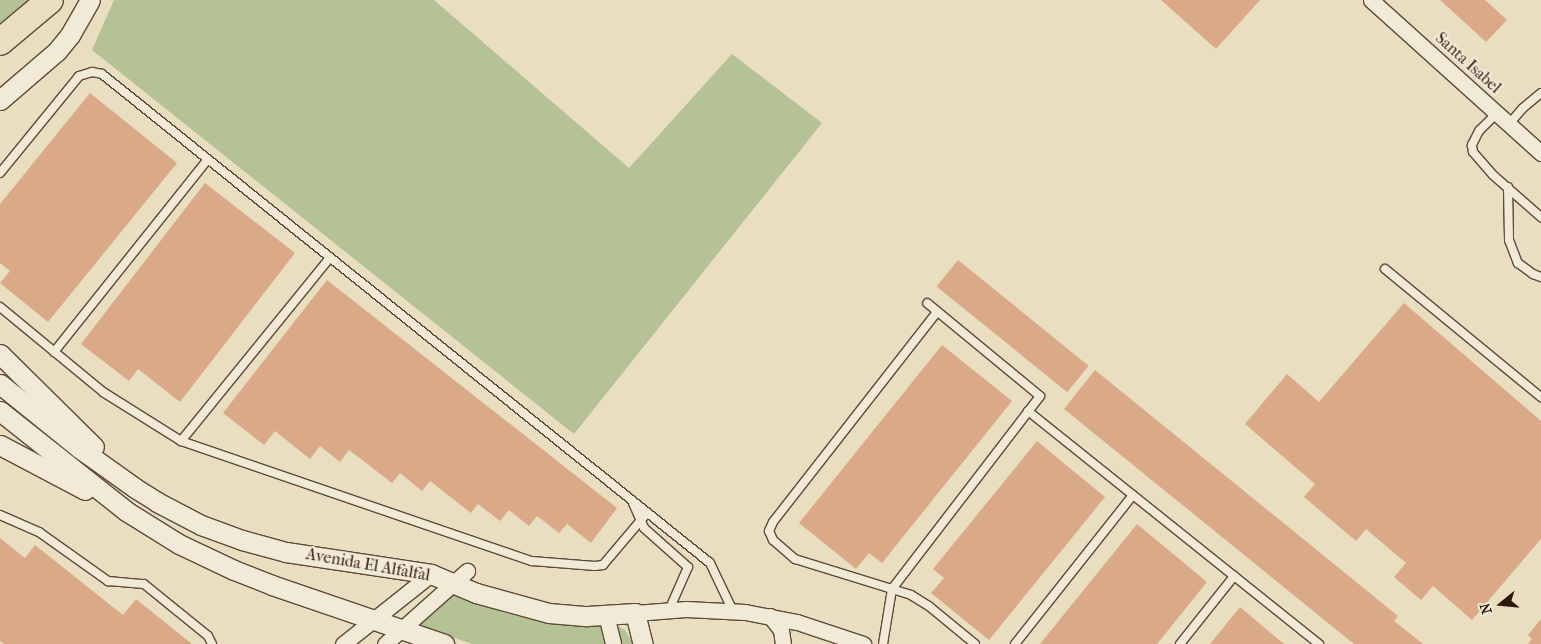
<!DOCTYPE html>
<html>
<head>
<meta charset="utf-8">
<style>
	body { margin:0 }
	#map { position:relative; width:1541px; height:644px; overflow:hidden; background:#eadec1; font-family:"IM FELL French Canon",serif }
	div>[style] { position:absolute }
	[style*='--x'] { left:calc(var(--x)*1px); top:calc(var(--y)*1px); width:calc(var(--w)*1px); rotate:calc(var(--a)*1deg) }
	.green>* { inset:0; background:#b4c295 }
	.building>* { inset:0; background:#daa988; transform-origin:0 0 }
	.roads { filter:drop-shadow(1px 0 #5e4a39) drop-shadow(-1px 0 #5e4a39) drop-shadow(0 1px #5e4a39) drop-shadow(0 -1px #5e4a39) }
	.service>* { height:8px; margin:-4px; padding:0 4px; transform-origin:4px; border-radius:4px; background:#f1ead7 }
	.minor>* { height:15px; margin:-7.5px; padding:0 7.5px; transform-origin:7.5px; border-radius:7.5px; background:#f1ead7 }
	.tertiary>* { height:19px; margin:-9.5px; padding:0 9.5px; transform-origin:9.5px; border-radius:9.5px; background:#f1ead7 }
	.motorway>* { height:26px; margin:-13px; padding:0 13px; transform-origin:13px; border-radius:13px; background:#eadec1 }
	span { translate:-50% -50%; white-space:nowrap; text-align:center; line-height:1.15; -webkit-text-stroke:4px #f1ead7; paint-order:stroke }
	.street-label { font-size:16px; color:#2f180c }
	.north { position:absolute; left:1476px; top:579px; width:50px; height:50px; -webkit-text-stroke:4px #f1ead7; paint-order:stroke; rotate:253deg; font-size:14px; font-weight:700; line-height:20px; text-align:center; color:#2f180c }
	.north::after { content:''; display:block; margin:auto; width:18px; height:22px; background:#2f180c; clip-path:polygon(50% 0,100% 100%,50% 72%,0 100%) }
</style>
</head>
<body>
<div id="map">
	<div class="green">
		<div style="clip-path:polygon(0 0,28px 0,0 23px)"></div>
		<div style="clip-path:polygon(114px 0,434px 0,629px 168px,732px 54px,822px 123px,574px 434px,92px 50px)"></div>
		<div style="clip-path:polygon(454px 593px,505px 613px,534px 620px,615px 625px,625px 630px,633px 644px,472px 644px,418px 625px)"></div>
	</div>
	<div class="building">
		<div style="clip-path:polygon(1161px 0,1260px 0,1216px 49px)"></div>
		<div style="clip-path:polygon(1440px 0,1485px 0,1507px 20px,1486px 42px)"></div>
		<div style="clip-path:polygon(90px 93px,177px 163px,48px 322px,0 283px,10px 271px,0 263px,0 204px)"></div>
		<div style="clip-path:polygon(205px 183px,295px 253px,180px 402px,138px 369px,129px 381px,81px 344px)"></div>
		<div style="left:958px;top:260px;width:168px;height:34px;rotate:39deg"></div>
		<div style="clip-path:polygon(327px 280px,617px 508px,591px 543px,567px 524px,559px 533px,537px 516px,529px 526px,509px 510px,500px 521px,478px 504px,471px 513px,430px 481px,422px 491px,400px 473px,392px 483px,349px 450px,340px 462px,320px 446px,310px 459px,275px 431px,264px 445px,223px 413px)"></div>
		<div style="clip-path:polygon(1404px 303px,1541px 421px,1541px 539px,1472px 620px,1433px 586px,1421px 600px,1394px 577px,1406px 563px,1366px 529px,1356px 541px,1304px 497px,1315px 484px,1245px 424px,1287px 374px,1319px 402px)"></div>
		<div style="clip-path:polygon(942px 345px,1012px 401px,882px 563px,869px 553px,856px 569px,799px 523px)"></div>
		<div style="clip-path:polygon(1095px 370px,1398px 616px,1394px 621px,1423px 644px,1354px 644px,1064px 409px)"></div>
		<div style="clip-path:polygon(1037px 441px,1105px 497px,989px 640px,931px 593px,944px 578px,933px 569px)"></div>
		<div style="clip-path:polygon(1137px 524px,1207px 582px,1157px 644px,1040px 644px)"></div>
		<div style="clip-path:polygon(0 538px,25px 558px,35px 545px,123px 615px,136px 599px,192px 644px,4px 644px,0 641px)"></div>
		<div style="clip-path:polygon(1240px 607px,1284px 644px,1210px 644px)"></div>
		<div style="clip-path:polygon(1541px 619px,1541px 644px,1528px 644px,1532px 639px,1528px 635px)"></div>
	</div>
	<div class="roads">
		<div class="service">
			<div style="--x:1497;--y:113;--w:25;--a:135"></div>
			<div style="--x:1479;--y:131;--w:16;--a:117"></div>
			<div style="--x:1472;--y:145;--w:7;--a:82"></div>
			<div style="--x:1473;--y:152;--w:30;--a:49"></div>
			<div style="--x:1493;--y:175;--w:64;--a:41.2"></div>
			<div style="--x:1509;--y:124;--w:21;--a:-49"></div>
			<div style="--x:1523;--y:108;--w:23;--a:-40"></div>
			<div style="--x:0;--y:173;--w:125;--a:-50.8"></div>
			<div style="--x:79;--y:76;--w:14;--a:-17"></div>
			<div style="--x:92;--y:72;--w:10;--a:11"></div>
			<div style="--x:102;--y:74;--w:780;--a:38.81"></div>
			<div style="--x:710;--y:563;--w:53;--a:64.4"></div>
			<div style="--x:1508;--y:187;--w:53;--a:88.9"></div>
			<div style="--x:1509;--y:240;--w:25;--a:69"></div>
			<div style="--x:1518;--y:263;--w:19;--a:36"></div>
			<div style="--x:1533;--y:274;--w:9;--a:21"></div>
			<div style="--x:1385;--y:269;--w:202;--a:39.4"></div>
			<div style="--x:0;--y:307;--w:134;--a:39.5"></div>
			<div style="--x:103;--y:392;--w:92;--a:32.1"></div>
			<div style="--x:181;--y:441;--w:371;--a:18.9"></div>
			<div style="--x:532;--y:561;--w:63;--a:4.5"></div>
			<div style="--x:595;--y:566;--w:8;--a:-7"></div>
			<div style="--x:603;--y:565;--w:68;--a:-49.8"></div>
			<div style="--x:937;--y:312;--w:266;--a:128"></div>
			<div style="--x:773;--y:522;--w:10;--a:114"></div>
			<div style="--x:769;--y:531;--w:10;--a:66"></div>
			<div style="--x:773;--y:540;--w:29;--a:41"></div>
			<div style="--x:795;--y:559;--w:121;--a:17.2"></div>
			<div style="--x:911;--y:595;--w:22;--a:32"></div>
			<div style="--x:930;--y:607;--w:58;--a:39.4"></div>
			<div style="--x:54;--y:352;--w:246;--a:-51.4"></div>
			<div style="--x:1028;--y:411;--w:373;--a:38.7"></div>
			<div style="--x:181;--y:441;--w:235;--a:-50.9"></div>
			<div style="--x:633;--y:503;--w:27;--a:66"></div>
			<div style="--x:644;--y:528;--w:59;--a:41.6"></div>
			<div style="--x:688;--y:567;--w:47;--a:113.8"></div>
			<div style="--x:0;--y:515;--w:43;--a:23.6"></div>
			<div style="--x:39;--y:532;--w:85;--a:35.4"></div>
			<div style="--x:108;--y:581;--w:36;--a:5"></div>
			<div style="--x:144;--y:584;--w:82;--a:39.1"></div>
			<div style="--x:208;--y:636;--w:9;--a:63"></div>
			<div style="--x:883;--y:644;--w:56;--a:-80.7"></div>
			<div style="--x:892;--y:589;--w:243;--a:-52.5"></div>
			<div style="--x:1040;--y:396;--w:146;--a:-140.5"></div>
			<div style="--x:1015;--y:644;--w:190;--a:-51.6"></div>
			<div style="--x:1180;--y:644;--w:87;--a:-51.5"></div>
		</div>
		<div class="minor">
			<div style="--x:1371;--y:0;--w:229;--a:42"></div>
			<div style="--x:635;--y:613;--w:51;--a:-4.5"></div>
			<div style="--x:686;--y:609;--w:59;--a:2.9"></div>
			<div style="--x:745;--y:612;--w:53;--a:10.9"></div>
			<div style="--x:797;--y:622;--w:70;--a:18.4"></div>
			<div style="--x:606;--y:615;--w:30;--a:76"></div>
			<div style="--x:770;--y:616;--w:18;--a:52"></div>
			<div style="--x:781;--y:630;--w:14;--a:82"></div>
			<div style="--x:343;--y:644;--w:112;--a:-38.5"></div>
			<div style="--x:385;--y:644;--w:110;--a:-41.7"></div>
		</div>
		<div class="tertiary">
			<div style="--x:0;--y:100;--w:75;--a:-40.7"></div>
			<div style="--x:57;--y:51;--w:21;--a:-51"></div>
			<div style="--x:70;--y:35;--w:40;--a:-60.3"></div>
			<div style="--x:0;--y:354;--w:132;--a:44.7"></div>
			<div style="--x:0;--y:384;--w:102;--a:39"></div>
			<div style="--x:79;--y:448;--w:69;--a:35.5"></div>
			<div style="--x:135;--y:488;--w:26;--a:32"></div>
			<div style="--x:157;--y:502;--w:50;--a:27.6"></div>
			<div style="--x:201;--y:525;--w:44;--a:20.1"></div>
			<div style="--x:242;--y:540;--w:46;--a:15.3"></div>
			<div style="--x:286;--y:552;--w:147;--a:8.6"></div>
			<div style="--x:431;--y:574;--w:49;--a:22.9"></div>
			<div style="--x:476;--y:593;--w:76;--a:15.3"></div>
			<div style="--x:549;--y:613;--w:38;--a:5"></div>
			<div style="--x:587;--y:616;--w:48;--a:-3.6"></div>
			<div style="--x:635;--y:613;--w:32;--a:76"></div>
			<div style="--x:0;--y:411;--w:161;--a:38.4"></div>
			<div style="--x:126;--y:511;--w:62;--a:31.9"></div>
			<div style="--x:179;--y:544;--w:61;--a:25.3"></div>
			<div style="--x:234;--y:570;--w:41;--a:21.5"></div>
			<div style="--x:272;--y:585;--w:182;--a:18.9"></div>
			<div style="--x:0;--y:445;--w:96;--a:27.9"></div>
		</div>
		<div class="motorway">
			<div style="--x:0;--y:42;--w:65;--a:-40"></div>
		</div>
	</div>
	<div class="street-label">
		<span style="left:1468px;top:63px;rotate:42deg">Santa Isabel</span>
		<span style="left:368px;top:565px;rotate:10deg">Avenida El Alfalfal</span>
	</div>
	<div class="north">N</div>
</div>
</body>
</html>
